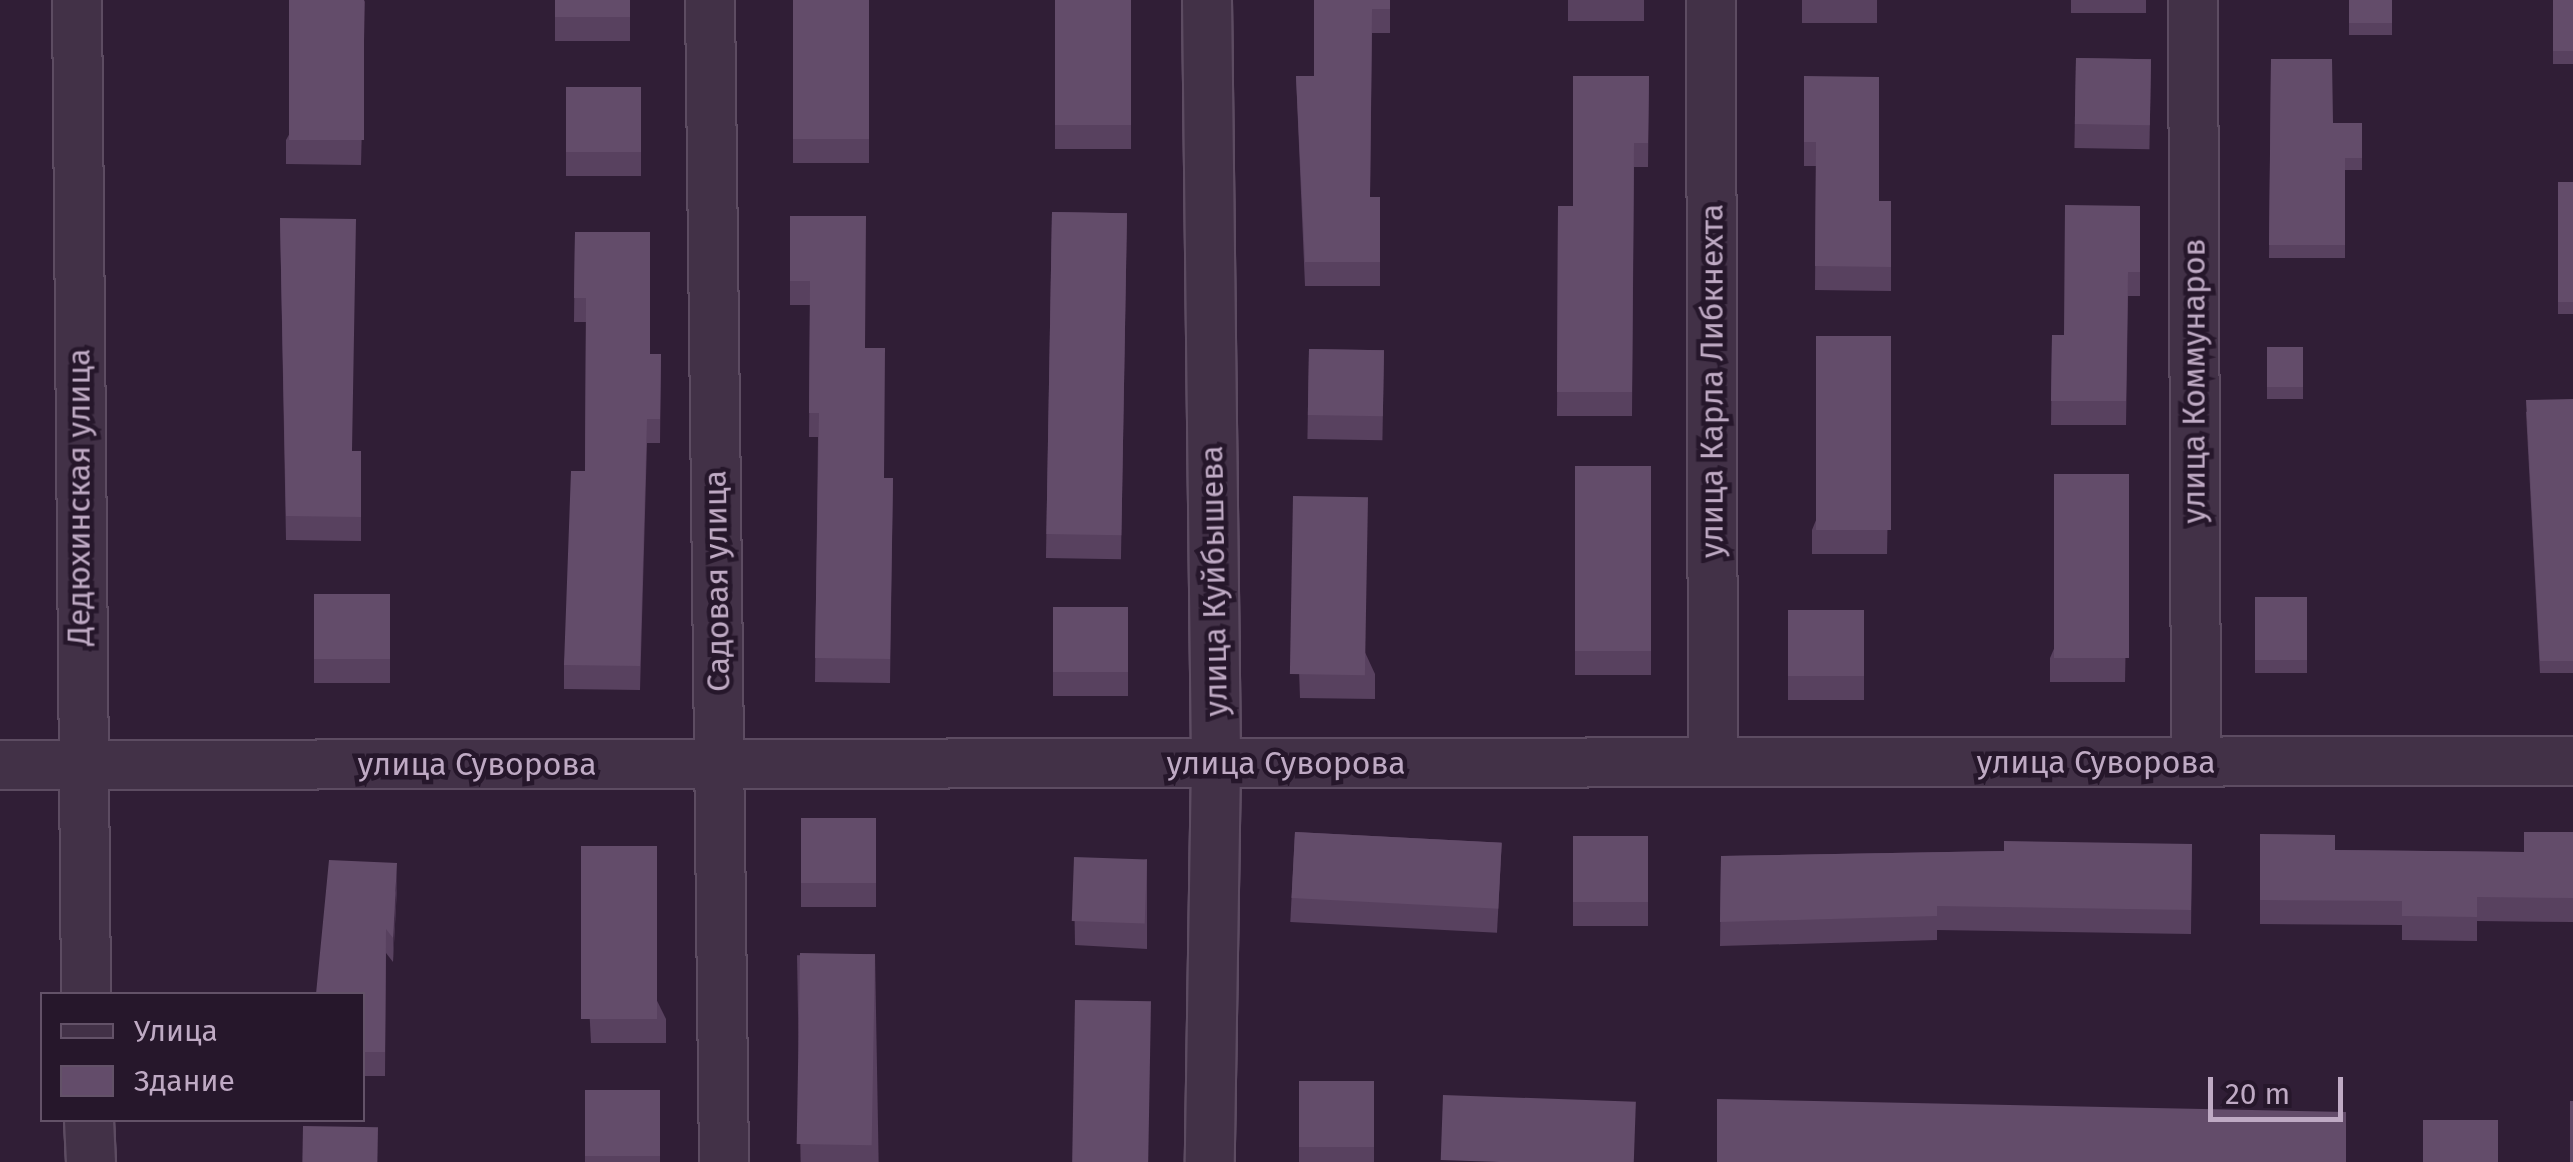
<!DOCTYPE html>
<html>
<head>
<meta charset="utf-8">
<style>
	body { margin:0 }
	#map { position:relative; width:2573px; height:1162px; overflow:hidden; background:#301e36; font-family:"Fira Sans",sans-serif }
	div>[style] { position:absolute }
	[style*='--x'] { left:calc(var(--x)*1px); top:calc(var(--y)*1px); width:calc(var(--w)*1px); rotate:calc(var(--a)*1deg) }
	.roads { filter:drop-shadow(2px 0 #5d4c62) drop-shadow(-2px 0 #5d4c62) drop-shadow(0 2px #5d4c62) drop-shadow(0 -2px #5d4c62) }
	.minor>* { height:48px; margin:-24px; padding:0 24px; transform-origin:24px; border-radius:24px; background:#423147 }
	.wall>* { inset:0; background:#58415f; transform-origin:0 0 }
	.shaded-wall>* { inset:0; background:#432e4a }
	.building>* { inset:0; background:#634c6a; transform-origin:0 0 }
	span { translate:-50% -50%; white-space:nowrap; text-align:center; line-height:1.15; -webkit-text-stroke:9px #26172b; paint-order:stroke }
	.street-label { font-size:32px; color:#bfaac4 }
	.legend { position:absolute; left:40px; top:992px; width:325px; height:130px; box-sizing:border-box; background:#26172b; border:2px solid #635268; margin:0; padding:12px 18px; list-style:none; font-size:30px; color:#bfaac4 }
	.legend li { display:flex; align-items:center; gap:20px; height:50px }
	.legend b { width:50px; border:2px solid #635268 }
	.scale { position:absolute; left:2208px; top:1077px; width:135px; height:45px; box-sizing:border-box; border:5px solid #bfaac4; border-top:0; padding-left:12px; font-size:30px; line-height:35px; white-space:nowrap; color:#bfaac4; -webkit-text-stroke:8px #26172b; paint-order:stroke }
</style>
</head>
<body>
<div id="map">
	<div class="roads">
		<div class="minor">
			<div style="--x:77;--y:0;--w:994;--a:89.48"></div>
			<div style="--x:710;--y:0;--w:1162;--a:89.31"></div>
			<div style="--x:1207;--y:0;--w:763;--a:89.32"></div>
			<div style="--x:1216;--y:763;--w:399;--a:90.9"></div>
			<div style="--x:1711;--y:0;--w:762;--a:89.85"></div>
			<div style="--x:2193;--y:0;--w:761;--a:89.77"></div>
			<div style="--x:0;--y:765;--w:2573;--a:-0.09"></div>
			<div style="--x:89;--y:1120;--w:42;--a:87.3"></div>
		</div>
	</div>
	<div class="wall">
		<div style="clip-path:polygon(365px 0,361px 165px,286px 164px,286px 140px)"></div>
		<div style="left:555px;top:0;width:75px;height:41px"></div>
		<div style="left:793px;top:0;width:76px;height:163px"></div>
		<div style="left:1055px;top:0;width:76px;height:149px"></div>
		<div style="clip-path:polygon(1314px 0,1390px 0,1390px 33px,1372px 33px,1370px 197px,1380px 197px,1380px 286px,1305px 286px,1296px 76px,1314px 76px)"></div>
		<div style="left:1568px;top:0;width:76px;height:21px"></div>
		<div style="left:1802px;top:0;width:75px;height:23px"></div>
		<div style="left:2071px;top:0;width:75px;height:13px"></div>
		<div style="left:2349px;top:0;width:43px;height:35px"></div>
		<div style="left:2553px;top:0;width:20px;height:64px"></div>
		<div style="left:2076px;top:58px;width:75px;height:90px;rotate:1deg"></div>
		<div style="clip-path:polygon(2271px 59px,2333px 123px,2362px 123px,2362px 170px,2345px 170px,2345px 258px,2269px 258px)"></div>
		<div style="clip-path:polygon(1649px 76px,1648px 167px,1634px 167px,1632px 416px,1557px 416px,1558px 206px,1573px 206px)"></div>
		<div style="clip-path:polygon(1804px 76px,1879px 201px,1891px 201px,1891px 291px,1815px 290px,1816px 166px,1804px 166px)"></div>
		<div style="left:566px;top:87px;width:75px;height:89px"></div>
		<div style="left:2558px;top:182px;width:15px;height:132px"></div>
		<div style="clip-path:polygon(2140px 206px,2140px 296px,2128px 296px,2126px 425px,2051px 425px,2052px 335px,2064px 335px)"></div>
		<div style="left:1052px;top:212px;width:75px;height:346px;rotate:1deg"></div>
		<div style="clip-path:polygon(790px 216px,865px 348px,884px 478px,893px 478px,890px 683px,815px 682px,818px 437px,809px 437px,810px 305px,790px 305px)"></div>
		<div style="clip-path:polygon(280px 218px,352px 451px,361px 451px,361px 541px,286px 540px)"></div>
		<div style="clip-path:polygon(575px 232px,650px 354px,661px 354px,660px 443px,647px 443px,640px 690px,564px 689px,564px 665px,585px 471px,586px 322px,574px 322px)"></div>
		<div style="clip-path:polygon(1891px 336px,1887px 554px,1812px 554px,1812px 530px)"></div>
		<div style="left:2267px;top:347px;width:36px;height:52px"></div>
		<div style="left:1309px;top:349px;width:75px;height:90px;rotate:1deg"></div>
		<div style="clip-path:polygon(2573px 399px,2573px 673px,2540px 673px,2526px 412px)"></div>
		<div style="left:1575px;top:466px;width:76px;height:209px"></div>
		<div style="clip-path:polygon(2129px 474px,2125px 682px,2050px 682px,2050px 658px)"></div>
		<div style="clip-path:polygon(1293px 496px,1375px 674px,1375px 699px,1300px 698px)"></div>
		<div style="left:314px;top:594px;width:76px;height:89px"></div>
		<div style="left:2255px;top:597px;width:52px;height:76px"></div>
		<div style="left:1053px;top:607px;width:75px;height:89px"></div>
		<div style="left:1788px;top:610px;width:76px;height:90px"></div>
		<div style="left:801px;top:818px;width:75px;height:89px"></div>
		<div style="left:1295px;top:832px;width:207px;height:90px;rotate:3deg"></div>
		<div style="clip-path:polygon(2573px 832px,2573px 922px,2477px 921px,2477px 941px,2402px 940px,2402px 925px,2260px 924px,2260px 834px,2335px 850px,2524px 852px)"></div>
		<div style="left:1573px;top:836px;width:75px;height:90px"></div>
		<div style="clip-path:polygon(2192px 844px,2191px 934px,1937px 930px,1937px 940px,1720px 946px,1721px 856px,2004px 851px)"></div>
		<div style="clip-path:polygon(581px 846px,666px 1019px,666px 1043px,591px 1043px)"></div>
		<div style="clip-path:polygon(1147px 859px,1147px 949px,1075px 945px,1074px 881px)"></div>
		<div style="clip-path:polygon(397px 887px,393px 962px,386px 953px,385px 1076px,362px 1076px,362px 994px)"></div>
		<div style="left:875px;top:954px;width:208px;height:78px;rotate:89deg"></div>
		<div style="left:1299px;top:1081px;width:75px;height:81px"></div>
		<div style="left:585px;top:1090px;width:75px;height:72px"></div>
	</div>
	<div class="shaded-wall">
		<div style="clip-path:polygon(397px 863px,397px 887px,393px 962px,393px 938px)"></div>
	</div>
	<div class="building">
		<div style="left:289px;top:0;width:75px;height:140px"></div>
		<div style="left:555px;top:0;width:75px;height:17px"></div>
		<div style="left:793px;top:0;width:76px;height:139px"></div>
		<div style="left:1055px;top:0;width:76px;height:125px"></div>
		<div style="clip-path:polygon(1314px 0,1390px 0,1390px 9px,1372px 9px,1370px 197px,1380px 197px,1380px 262px,1305px 262px,1296px 76px,1314px 76px)"></div>
		<div style="left:2349px;top:0;width:43px;height:23px"></div>
		<div style="left:2553px;top:0;width:20px;height:51px"></div>
		<div style="left:2076px;top:58px;width:75px;height:66px;rotate:1deg"></div>
		<div style="clip-path:polygon(2271px 59px,2332px 59px,2333px 123px,2362px 123px,2362px 158px,2345px 158px,2345px 245px,2269px 245px)"></div>
		<div style="clip-path:polygon(1573px 76px,1649px 76px,1648px 143px,1634px 143px,1632px 392px,1557px 392px,1558px 206px,1573px 206px)"></div>
		<div style="clip-path:polygon(1804px 76px,1879px 77px,1879px 201px,1891px 201px,1891px 267px,1815px 266px,1816px 142px,1804px 142px)"></div>
		<div style="left:566px;top:87px;width:75px;height:65px"></div>
		<div style="left:2558px;top:182px;width:15px;height:120px"></div>
		<div style="clip-path:polygon(2065px 205px,2140px 206px,2140px 272px,2128px 272px,2126px 401px,2051px 401px,2052px 335px,2064px 335px)"></div>
		<div style="left:1052px;top:212px;width:75px;height:322px;rotate:1deg"></div>
		<div style="clip-path:polygon(790px 216px,866px 216px,865px 348px,885px 348px,884px 478px,893px 478px,890px 659px,815px 658px,819px 413px,809px 413px,810px 281px,790px 281px)"></div>
		<div style="clip-path:polygon(280px 218px,356px 219px,352px 451px,361px 451px,361px 517px,286px 516px)"></div>
		<div style="clip-path:polygon(575px 232px,650px 232px,650px 354px,661px 354px,660px 419px,647px 419px,640px 666px,564px 665px,571px 471px,585px 471px,586px 298px,574px 298px)"></div>
		<div style="left:1816px;top:336px;width:75px;height:194px"></div>
		<div style="left:2267px;top:347px;width:36px;height:40px"></div>
		<div style="left:1309px;top:349px;width:75px;height:66px;rotate:1deg"></div>
		<div style="clip-path:polygon(2573px 399px,2573px 661px,2540px 661px,2526px 400px)"></div>
		<div style="left:1575px;top:466px;width:76px;height:185px"></div>
		<div style="left:2054px;top:474px;width:75px;height:184px"></div>
		<div style="left:1293px;top:496px;width:75px;height:178px;rotate:1deg"></div>
		<div style="left:314px;top:594px;width:76px;height:65px"></div>
		<div style="left:2255px;top:597px;width:52px;height:63px"></div>
		<div style="left:1053px;top:607px;width:75px;height:65px"></div>
		<div style="left:1788px;top:610px;width:76px;height:66px"></div>
		<div style="left:801px;top:818px;width:75px;height:65px"></div>
		<div style="left:1295px;top:832px;width:207px;height:66px;rotate:3deg"></div>
		<div style="clip-path:polygon(2524px 832px,2573px 832px,2573px 898px,2477px 897px,2477px 917px,2402px 916px,2402px 901px,2260px 900px,2260px 834px,2335px 835px,2335px 850px,2524px 852px)"></div>
		<div style="left:1573px;top:836px;width:75px;height:66px"></div>
		<div style="clip-path:polygon(2004px 841px,2192px 844px,2191px 910px,1937px 906px,1937px 916px,1720px 922px,1721px 856px,2004px 851px)"></div>
		<div style="left:581px;top:846px;width:76px;height:173px"></div>
		<div style="left:1074px;top:857px;width:73px;height:64px;rotate:2deg"></div>
		<div style="clip-path:polygon(329px 860px,397px 863px,393px 938px,386px 929px,385px 1052px,362px 1052px,362px 994px,316px 994px)"></div>
		<div style="left:800px;top:953px;width:75px;height:191px;rotate:1deg"></div>
		<div style="left:1075px;top:1000px;width:76px;height:162px;rotate:1deg"></div>
		<div style="left:1299px;top:1081px;width:75px;height:66px"></div>
		<div style="left:585px;top:1090px;width:75px;height:66px"></div>
		<div style="left:1443px;top:1095px;width:193px;height:65px;rotate:2deg"></div>
		<div style="clip-path:polygon(1717px 1099px,2346px 1112px,2346px 1162px,1717px 1162px)"></div>
		<div style="left:2570px;top:1101px;width:3px;height:61px"></div>
		<div style="left:2423px;top:1120px;width:75px;height:42px"></div>
		<div style="left:303px;top:1126px;width:75px;height:36px;rotate:1deg"></div>
	</div>
	<div class="street-label">
		<span style="left:1712px;top:381px;rotate:-90deg">улица Карла Либкнехта</span>
		<span style="left:2194px;top:381px;rotate:-90deg">улица Коммунаров</span>
		<span style="left:79px;top:497px;rotate:-90deg">Дедюхинская улица</span>
		<span style="left:717px;top:581px;rotate:-91deg">Садовая улица</span>
		<span style="left:1214px;top:581px;rotate:-91deg">улица Куйбышева</span>
		<span style="left:2096px;top:762px">улица Суворова</span>
		<span style="left:1286px;top:763px">улица Суворова</span>
		<span style="left:477px;top:764px">улица Суворова</span>
	</div>
	<ul class="legend">
	<li><b style="height:12px;background:#423147"></b>Улица</li>
	<li><b style="height:28px;background:#634c6a"></b>Здание</li>
	</ul>
	<div class="scale">20 m</div>
</div>
</body>
</html>
